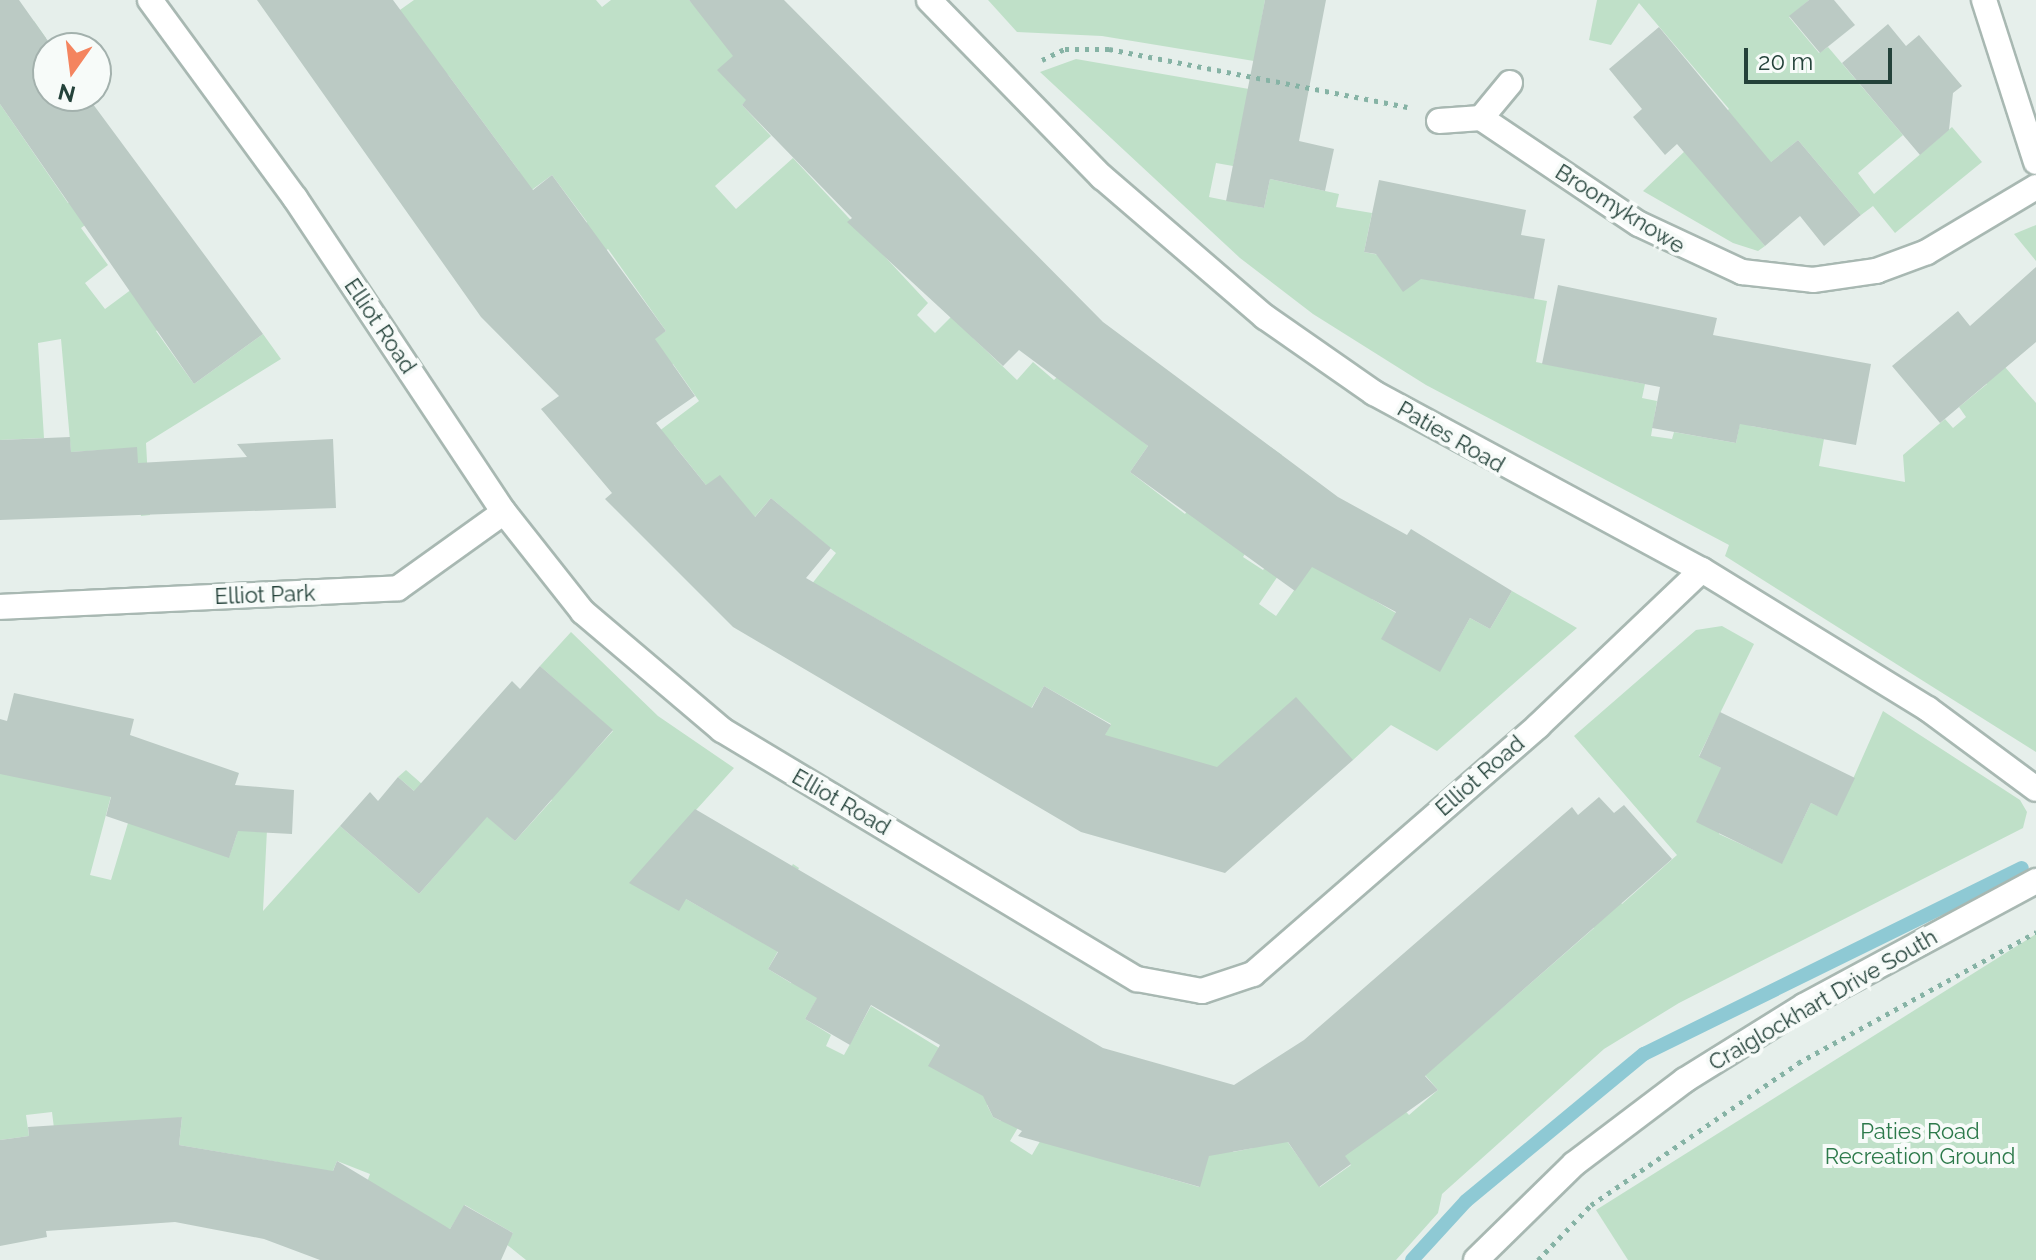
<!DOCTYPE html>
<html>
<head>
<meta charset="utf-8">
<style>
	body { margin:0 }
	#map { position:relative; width:2036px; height:1260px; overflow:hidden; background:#e6efeb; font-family:Raleway,sans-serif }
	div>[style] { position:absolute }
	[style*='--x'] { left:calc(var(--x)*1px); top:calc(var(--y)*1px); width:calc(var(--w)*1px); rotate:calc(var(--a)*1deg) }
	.green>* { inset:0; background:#bfe0c8 }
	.stream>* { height:14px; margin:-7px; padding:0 7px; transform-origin:7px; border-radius:7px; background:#8ec9d4 }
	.building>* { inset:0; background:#bbcac4 }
	.path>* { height:5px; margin-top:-2.5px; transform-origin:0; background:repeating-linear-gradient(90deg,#86b3a5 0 4px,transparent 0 10px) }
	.roads { filter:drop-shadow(2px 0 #a8b8b2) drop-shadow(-2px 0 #a8b8b2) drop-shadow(0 2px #a8b8b2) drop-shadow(0 -2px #a8b8b2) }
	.minor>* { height:24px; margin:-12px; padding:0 12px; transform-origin:12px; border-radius:12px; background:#fff }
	span { translate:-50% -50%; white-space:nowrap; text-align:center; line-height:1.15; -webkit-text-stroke:8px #f7fbf9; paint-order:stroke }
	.street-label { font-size:22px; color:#24423a }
	.park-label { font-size:22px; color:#2d7a4b }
	.north { position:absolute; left:32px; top:32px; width:80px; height:80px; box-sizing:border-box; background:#f7fbf9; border:2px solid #a3b1ad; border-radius:50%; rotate:194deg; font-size:22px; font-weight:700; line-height:32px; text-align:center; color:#24423a }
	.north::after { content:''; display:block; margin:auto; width:28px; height:36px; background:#f4845f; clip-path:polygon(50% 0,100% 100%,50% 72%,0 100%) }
	.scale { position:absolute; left:1744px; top:48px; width:148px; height:36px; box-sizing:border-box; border:4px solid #24423a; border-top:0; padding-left:10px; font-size:24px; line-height:28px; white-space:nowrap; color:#24423a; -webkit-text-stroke:6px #f7fbf9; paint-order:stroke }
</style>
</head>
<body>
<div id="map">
	<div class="green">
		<div style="clip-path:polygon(414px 0,596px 0,602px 7px,611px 0,689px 0,764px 84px,742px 105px,771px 136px,715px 186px,736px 209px,793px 158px,928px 303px,917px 315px,935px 333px,972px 296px,973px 338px,1017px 380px,1033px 362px,1054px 380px,1060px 374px,1148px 446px,1130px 472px,1185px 514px,1247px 431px,1282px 455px,1243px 515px,1262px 527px,1243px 557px,1263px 570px,1274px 556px,1286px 564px,1259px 604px,1276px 616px,1353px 506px,1389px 567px,1372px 599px,1396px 613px,1440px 671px,1470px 618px,1490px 629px,1512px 591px,1577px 628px,1437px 751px,1391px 725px,1353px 760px,1226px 775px,1060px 814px,1111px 724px,1044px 686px,1009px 747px,929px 649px,828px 591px,797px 603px,836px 553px,771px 498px,721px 556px,706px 485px,674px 445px,643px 469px,630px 453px,699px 401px,673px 364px,617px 361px,666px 331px,608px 249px,552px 290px,587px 222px,552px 175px,487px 223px,519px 171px,449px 76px,390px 17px)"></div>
		<div style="clip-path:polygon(988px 0,1265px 0,1254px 61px,1102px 36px,1017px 32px)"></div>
		<div style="clip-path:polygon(1597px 0,1809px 0,1789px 17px,1819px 53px,1828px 47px,1903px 135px,1858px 173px,1874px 194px,1952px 127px,1982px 162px,1895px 233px,1873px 206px,1861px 215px,1798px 140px,1726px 199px,1765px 246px,1758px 251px,1733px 243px,1643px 191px,1729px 109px,1639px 3px,1611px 45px,1589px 40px)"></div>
		<div style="clip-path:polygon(34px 21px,46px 38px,15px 59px,0 104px,68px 203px,118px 202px,81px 228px,108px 265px,85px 283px,105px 309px,159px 269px,188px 308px,156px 331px,194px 384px,263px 334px,281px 359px,146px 443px,150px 515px,141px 516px,136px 448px,71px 452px,61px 339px,38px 343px,44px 438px,0 440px,0 47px)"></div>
		<div style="clip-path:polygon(1076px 59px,1249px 89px,1233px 166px,1216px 163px,1209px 197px,1264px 208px,1270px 179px,1339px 194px,1336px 207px,1372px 213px,1364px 252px,1421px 263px,1434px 281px,1547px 301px,1536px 362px,1645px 384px,1642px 398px,1657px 401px,1651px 436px,1672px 439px,1674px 432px,1736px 443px,1741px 417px,1751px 426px,1824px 439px,1819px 466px,1905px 482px,1903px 455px,1945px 419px,1953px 428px,1966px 417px,1959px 407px,1987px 384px,1962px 354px,1981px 339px,2036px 403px,2036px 752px,1725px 556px,1729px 545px,1426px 385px,1313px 314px,1240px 258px,1040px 72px)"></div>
		<div style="clip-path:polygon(2036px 225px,2036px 261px,2014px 234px)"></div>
		<div style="clip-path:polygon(1722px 626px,1754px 644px,1699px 756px,1721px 768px,1719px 834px,1782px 863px,1811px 803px,1837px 815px,1883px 711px,2020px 800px,2027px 812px,2023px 828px,1679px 1003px,1604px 1049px,1442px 1194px,1438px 1213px,1396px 1260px,526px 1260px,506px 1244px,513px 1233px,465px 1205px,450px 1229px,363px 1193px,370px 1174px,337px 1161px,329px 1180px,295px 1165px,179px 1145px,182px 1117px,57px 1153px,52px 1112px,26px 1115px,29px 1136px,0 1140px,0 773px,111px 796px,90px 875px,111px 880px,142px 776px,229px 857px,237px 834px,220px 829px,268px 809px,263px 911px,340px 826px,419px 894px,468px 838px,398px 777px,406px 770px,430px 791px,442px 777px,515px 841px,552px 800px,525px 776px,576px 771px,613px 731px,540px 666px,571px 632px,658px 716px,734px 768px,630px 883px,686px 899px,751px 936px,793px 864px,799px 868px,778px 905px,797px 917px,768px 969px,791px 983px,801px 965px,828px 980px,805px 1019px,831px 1035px,826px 1046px,844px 1055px,871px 1006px,999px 1085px,987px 1105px,993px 1117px,1001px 1121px,1032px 1104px,1010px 1141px,1032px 1155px,1056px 1114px,1157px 1137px,1147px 1172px,1199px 1187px,1226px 1096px,1233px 1152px,1253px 1148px,1248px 1087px,1320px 1187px,1351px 1165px,1336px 1145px,1396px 1101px,1409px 1115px,1438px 1090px,1425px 1075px,1594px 928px,1569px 899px,1596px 875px,1622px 904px,1677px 855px,1574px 736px,1696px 630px)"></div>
		<div style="clip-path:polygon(2036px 934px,2036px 1260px,1628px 1260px,1596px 1210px)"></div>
	</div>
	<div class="stream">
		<div style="--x:1412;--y:1260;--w:80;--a:-47.5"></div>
		<div style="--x:1466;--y:1201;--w:231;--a:-39.6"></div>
		<div style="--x:1644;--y:1054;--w:421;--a:-26.2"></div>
	</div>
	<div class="building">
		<div style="clip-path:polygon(0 0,19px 0,53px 48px,48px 96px,87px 96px,263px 334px,194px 384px,0 104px)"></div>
		<div style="clip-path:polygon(257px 0,393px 0,533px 190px,552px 175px,666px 331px,655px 339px,695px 396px,656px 423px,706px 485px,720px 475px,755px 517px,771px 498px,831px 548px,806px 578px,1032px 708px,1044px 686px,1111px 725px,1105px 735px,1217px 767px,1296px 697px,1353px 760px,1225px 873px,1081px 832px,733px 627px,605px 499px,612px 493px,541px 409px,559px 396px,481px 317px)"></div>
		<div style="clip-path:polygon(689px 0,784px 0,1103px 322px,1338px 497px,1407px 535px,1411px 529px,1512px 591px,1490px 629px,1470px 618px,1440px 672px,1381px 639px,1396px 612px,1312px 567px,1295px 591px,1130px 472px,1148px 446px,1019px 350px,1003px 366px,847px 222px,852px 218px,742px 105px,746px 100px,717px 70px,733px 56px)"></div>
		<div style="clip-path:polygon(1265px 0,1326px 0,1299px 141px,1334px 149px,1325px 191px,1270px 179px,1264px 208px,1226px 201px)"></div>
		<div style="clip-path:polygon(1809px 0,1834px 0,1855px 25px,1820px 53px,1789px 16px)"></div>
		<div style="clip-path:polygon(1888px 24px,1906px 46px,1919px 35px,1962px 86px,1953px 93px,1949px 130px,1920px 155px,1842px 63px)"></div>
		<div style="clip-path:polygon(1659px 27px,1771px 162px,1798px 140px,1861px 215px,1824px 246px,1800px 216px,1765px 246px,1677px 144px,1665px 155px,1633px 117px,1642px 109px,1609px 69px)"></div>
		<div style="clip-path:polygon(1379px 180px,1526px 210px,1521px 235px,1545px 239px,1534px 299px,1421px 279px,1403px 292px,1376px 254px,1364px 252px)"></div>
		<div style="clip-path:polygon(2036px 267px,2036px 342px,1940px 423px,1892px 366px,1958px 311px,1970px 326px)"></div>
		<div style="clip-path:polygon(1558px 285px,1717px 318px,1713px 335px,1871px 364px,1856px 445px,1740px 424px,1736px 443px,1652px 428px,1660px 387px,1542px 364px)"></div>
		<div style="clip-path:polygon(70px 437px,71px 452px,137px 447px,138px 463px,247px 457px,237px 444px,333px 439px,336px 508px,0 520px,0 440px)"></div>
		<div style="clip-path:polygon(540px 666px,613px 730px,515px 841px,487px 817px,419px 894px,340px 826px,370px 792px,378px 801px,398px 777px,414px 791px,512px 681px,520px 689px)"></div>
		<div style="clip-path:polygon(14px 693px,134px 719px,130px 735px,239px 773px,235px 785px,294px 790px,292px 834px,238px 831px,229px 858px,106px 816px,111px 797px,0 774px,0 719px,7px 721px)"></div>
		<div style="clip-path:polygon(1720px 712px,1855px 778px,1837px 816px,1811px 803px,1782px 864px,1696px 822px,1721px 768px,1699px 757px)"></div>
		<div style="clip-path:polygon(1599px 797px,1614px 813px,1624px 805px,1672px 859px,1425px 1076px,1438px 1090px,1345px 1156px,1351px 1164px,1319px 1187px,1288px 1142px,1209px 1156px,1200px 1187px,1018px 1136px,1022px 1131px,993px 1117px,983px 1096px,928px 1066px,940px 1045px,871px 1005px,850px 1045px,805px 1019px,817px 998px,768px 969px,778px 952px,686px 899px,679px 911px,629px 883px,695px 809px,1103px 1048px,1234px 1085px,1304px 1040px,1572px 807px,1578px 815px)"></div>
		<div style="clip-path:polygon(182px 1117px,179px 1145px,333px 1171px,337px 1161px,450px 1229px,464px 1205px,513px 1233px,501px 1260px,320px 1260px,264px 1239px,175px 1222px,46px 1231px,47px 1237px,0 1246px,0 1140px,29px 1136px,28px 1127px)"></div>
	</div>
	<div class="path">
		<div style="--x:1042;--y:60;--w:25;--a:-26"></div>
		<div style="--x:1065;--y:49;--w:44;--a:0"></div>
		<div style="--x:1109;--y:49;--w:304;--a:11"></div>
		<div style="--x:1538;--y:1260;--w:76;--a:-46.1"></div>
		<div style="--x:1591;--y:1205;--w:251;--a:-34.4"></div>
		<div style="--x:1798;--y:1063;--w:272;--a:-28.8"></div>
	</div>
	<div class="roads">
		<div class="minor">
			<div style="--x:150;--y:0;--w:245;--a:53.8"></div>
			<div style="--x:295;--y:198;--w:377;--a:56.4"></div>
			<div style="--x:504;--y:512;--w:127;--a:51.7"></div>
			<div style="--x:583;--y:612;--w:182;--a:40.3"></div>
			<div style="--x:722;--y:730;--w:484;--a:31"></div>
			<div style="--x:1137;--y:979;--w:66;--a:10.5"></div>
			<div style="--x:1202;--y:991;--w:54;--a:-18.4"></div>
			<div style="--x:1253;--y:974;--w:378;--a:-41"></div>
			<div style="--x:1538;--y:726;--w:226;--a:-43.6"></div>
			<div style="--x:929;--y:0;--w:248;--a:45.7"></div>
			<div style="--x:1102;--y:177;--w:215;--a:40.7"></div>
			<div style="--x:1265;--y:317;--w:133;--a:34.9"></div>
			<div style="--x:1374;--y:393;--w:373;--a:28.4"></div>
			<div style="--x:1702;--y:570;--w:265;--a:31.6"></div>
			<div style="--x:1928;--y:709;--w:134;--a:36.5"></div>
			<div style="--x:1984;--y:0;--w:170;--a:72.2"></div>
			<div style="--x:1510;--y:83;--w:45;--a:129.6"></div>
			<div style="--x:1481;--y:118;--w:190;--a:33.9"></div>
			<div style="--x:1639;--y:224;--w:114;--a:25"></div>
			<div style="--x:1742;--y:272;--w:71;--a:6.4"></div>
			<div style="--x:1813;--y:280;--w:64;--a:-8.1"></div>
			<div style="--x:1876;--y:271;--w:54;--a:-20.4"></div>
			<div style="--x:1927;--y:252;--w:127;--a:-30.8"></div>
			<div style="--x:1439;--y:121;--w:42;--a:-4.1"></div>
			<div style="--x:0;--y:607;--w:398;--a:-2.7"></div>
			<div style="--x:398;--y:588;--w:130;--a:-35.6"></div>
			<div style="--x:1476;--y:1260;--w:137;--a:-44.4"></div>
			<div style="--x:1574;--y:1164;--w:139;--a:-37.1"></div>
			<div style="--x:1685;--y:1080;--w:140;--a:-31.9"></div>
			<div style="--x:1804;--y:1006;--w:264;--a:-28.3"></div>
		</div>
	</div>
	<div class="street-label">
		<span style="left:1620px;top:209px;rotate:32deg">Broomyknowe</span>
		<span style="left:380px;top:326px;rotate:56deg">Elliot Road</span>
		<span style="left:1451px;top:437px;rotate:30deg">Paties Road</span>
		<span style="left:265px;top:595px;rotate:-2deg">Elliot Park</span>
		<span style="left:1480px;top:776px;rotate:-41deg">Elliot Road</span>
		<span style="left:841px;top:802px;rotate:30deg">Elliot Road</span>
		<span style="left:1823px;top:1000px;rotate:-30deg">Craiglockhart Drive South</span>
	</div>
	<div class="park-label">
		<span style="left:1920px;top:1144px">Paties Road<br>Recreation Ground</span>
	</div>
	<div class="north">N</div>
	<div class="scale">20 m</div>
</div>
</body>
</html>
